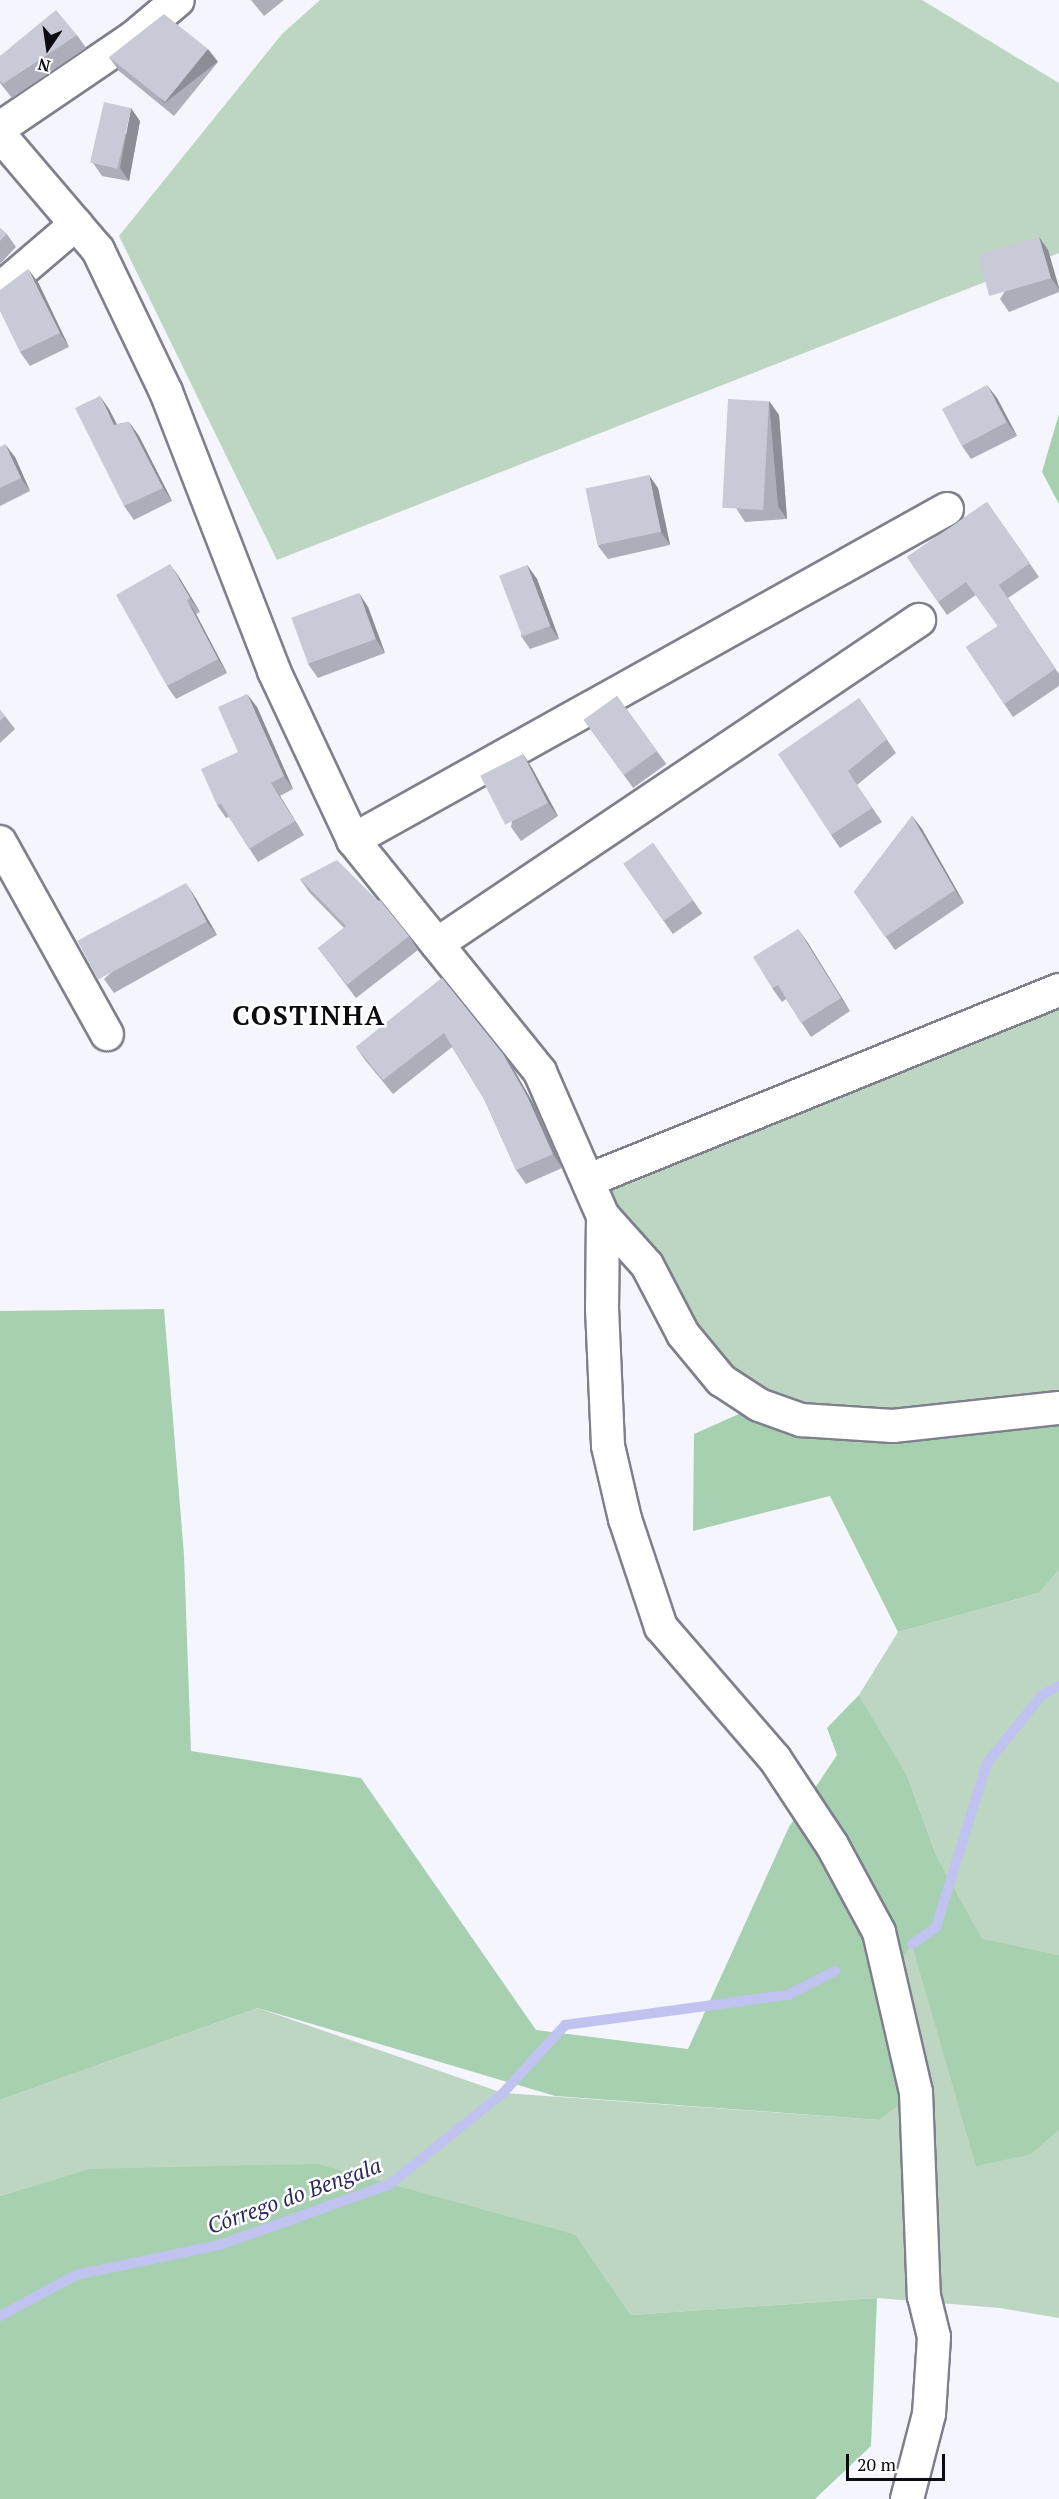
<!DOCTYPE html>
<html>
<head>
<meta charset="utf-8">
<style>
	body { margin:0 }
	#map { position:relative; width:1059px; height:2499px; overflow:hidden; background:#f4f5fd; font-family:"PT Serif",serif }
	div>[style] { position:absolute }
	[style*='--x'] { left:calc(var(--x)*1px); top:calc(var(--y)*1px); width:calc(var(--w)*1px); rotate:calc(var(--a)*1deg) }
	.green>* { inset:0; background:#bdd6c1 }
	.forest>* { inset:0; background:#a7d0b0 }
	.stream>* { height:10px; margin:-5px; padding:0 5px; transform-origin:5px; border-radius:5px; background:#c0c3f0 }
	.roads { filter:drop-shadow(2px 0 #7f808c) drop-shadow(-2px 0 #7f808c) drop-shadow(0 2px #7f808c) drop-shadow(0 -2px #7f808c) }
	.minor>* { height:32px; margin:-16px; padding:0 16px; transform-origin:16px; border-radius:16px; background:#fff }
	.wall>* { inset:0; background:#adaeba; transform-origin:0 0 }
	.shaded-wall>* { inset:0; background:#8d8d97; transform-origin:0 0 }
	.building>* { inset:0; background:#c9cad8; transform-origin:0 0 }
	span { translate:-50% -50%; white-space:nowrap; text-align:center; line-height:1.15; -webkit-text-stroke:5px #fff; paint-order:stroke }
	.water-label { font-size:22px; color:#2c2a60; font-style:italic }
	.district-label { font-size:27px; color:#0c0c10; font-weight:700; letter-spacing:1.5px }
	.north { position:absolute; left:18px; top:18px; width:60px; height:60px; -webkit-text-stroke:4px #fff; paint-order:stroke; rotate:193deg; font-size:16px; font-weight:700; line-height:24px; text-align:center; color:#0c0c10 }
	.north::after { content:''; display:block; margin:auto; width:21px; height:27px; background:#0c0c10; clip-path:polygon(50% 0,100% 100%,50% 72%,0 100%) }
	.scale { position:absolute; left:846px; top:2454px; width:99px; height:27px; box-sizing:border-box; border:3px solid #0c0c10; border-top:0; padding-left:8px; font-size:18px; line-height:21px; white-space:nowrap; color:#0c0c10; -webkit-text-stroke:4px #fff; paint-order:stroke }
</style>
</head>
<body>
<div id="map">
	<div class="green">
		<div style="clip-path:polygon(320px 0,922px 0,1059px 83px,1059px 253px,277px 560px,119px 236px,282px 34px)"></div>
		<div style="clip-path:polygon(1059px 990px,1059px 1408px,801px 1420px,721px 1380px,589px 1180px)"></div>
		<div style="clip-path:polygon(1059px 1570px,1059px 1955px,982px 1940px,936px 1855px,907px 1775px,859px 1695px,898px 1632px,1039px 1593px)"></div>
		<div style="clip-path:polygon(912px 1944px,931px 2006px,1032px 2154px,1059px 2130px,1059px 2318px,1000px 2308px,877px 2298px,631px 2315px,576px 2235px,90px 2169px,0 2196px,0 2100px,258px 2008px,503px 2093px,879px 2120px,889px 1974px)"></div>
	</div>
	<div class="forest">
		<div style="clip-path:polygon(1059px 414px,1059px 504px,1042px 472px)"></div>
		<div style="clip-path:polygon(164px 1309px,184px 1555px,191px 1751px,361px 1778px,536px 2030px,688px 2049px,789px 1827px,837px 1755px,827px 1728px,859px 1695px,907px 1775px,936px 1855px,982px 1939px,1059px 1955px,1059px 2130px,1032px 2154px,976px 2166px,912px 1945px,889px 1974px,916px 2092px,879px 2120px,555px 2096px,258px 2008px,0 2100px,0 1311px)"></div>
		<div style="clip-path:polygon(759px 1405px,801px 1420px,1059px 1408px,1059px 1570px,1039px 1593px,898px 1632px,830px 1496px,693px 1531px,694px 1434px)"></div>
		<div style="clip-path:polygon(317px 2164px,576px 2235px,631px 2315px,877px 2298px,871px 2446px,815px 2499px,0 2499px,0 2196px,89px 2169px)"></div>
	</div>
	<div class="stream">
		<div style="--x:912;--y:1944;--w:29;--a:-35"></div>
		<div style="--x:936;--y:1927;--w:172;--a:-72.7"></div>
		<div style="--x:987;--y:1763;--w:87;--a:-51"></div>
		<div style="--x:1042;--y:1695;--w:19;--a:-28"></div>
		<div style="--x:0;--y:2316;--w:86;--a:-28.3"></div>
		<div style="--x:76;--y:2275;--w:147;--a:-11.8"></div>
		<div style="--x:220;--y:2245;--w:181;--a:-19.7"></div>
		<div style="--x:390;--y:2184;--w:145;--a:-38.8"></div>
		<div style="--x:503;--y:2093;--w:92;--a:-47.6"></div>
		<div style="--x:565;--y:2025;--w:225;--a:-7.7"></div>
		<div style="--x:788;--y:1995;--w:53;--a:-27.1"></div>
	</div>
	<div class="roads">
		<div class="minor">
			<div style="--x:0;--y:128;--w:162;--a:-34.2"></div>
			<div style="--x:134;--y:37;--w:57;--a:-40.1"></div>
			<div style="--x:0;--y:135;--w:151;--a:49.6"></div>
			<div style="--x:98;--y:250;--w:157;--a:64.4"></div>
			<div style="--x:166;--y:392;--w:299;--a:68.8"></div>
			<div style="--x:274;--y:671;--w:187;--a:64.9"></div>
			<div style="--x:353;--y:840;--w:298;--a:51.1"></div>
			<div style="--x:540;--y:1072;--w:157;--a:66.4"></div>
			<div style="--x:603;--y:1216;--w:92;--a:90.6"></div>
			<div style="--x:602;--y:1308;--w:138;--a:87.5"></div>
			<div style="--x:608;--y:1446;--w:75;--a:76.9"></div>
			<div style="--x:625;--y:1519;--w:114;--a:71.6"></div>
			<div style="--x:661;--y:1627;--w:174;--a:49.2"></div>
			<div style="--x:775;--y:1759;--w:103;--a:56.5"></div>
			<div style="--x:832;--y:1845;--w:99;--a:61.6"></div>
			<div style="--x:879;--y:1932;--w:164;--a:77"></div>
			<div style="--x:916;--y:2092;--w:204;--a:87.8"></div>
			<div style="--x:924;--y:2296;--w:42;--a:76.3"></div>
			<div style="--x:934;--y:2337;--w:77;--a:93.7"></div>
			<div style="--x:929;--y:2414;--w:88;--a:104.5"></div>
			<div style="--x:0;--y:289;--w:100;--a:-40.5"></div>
			<div style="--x:353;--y:840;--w:680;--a:-29.13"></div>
			<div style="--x:0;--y:842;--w:220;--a:60.9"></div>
			<div style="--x:437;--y:944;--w:581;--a:-33.91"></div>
			<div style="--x:589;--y:1180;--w:507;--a:-22.01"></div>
			<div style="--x:603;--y:1216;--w:66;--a:48.1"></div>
			<div style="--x:647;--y:1265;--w:78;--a:62.4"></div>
			<div style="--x:683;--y:1334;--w:60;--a:50.4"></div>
			<div style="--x:721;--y:1380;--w:45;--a:33.3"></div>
			<div style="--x:759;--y:1405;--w:45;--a:19.7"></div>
			<div style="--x:801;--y:1420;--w:92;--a:3.7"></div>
			<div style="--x:893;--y:1426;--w:167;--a:-6.2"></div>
		</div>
	</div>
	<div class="wall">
		<div style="clip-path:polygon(251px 0,284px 0,264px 16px)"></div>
		<div style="clip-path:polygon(77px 35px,86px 48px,12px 98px,0 83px,0 56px)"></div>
		<div style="clip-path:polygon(109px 57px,218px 62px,174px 116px,119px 71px)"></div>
		<div style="clip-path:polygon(140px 121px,129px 181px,102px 176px,93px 163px)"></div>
		<div style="clip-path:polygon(0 228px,7px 234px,16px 247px,0 264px)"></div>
		<div style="clip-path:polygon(1039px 237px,1048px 250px,1059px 287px,1059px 292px,1009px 312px,1000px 299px)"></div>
		<div style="clip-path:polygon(38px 282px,69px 347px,30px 366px,20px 352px)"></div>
		<div style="clip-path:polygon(997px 398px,1017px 436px,971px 459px,962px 446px)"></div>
		<div style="clip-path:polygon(769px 401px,779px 415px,787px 519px,745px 522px,736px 508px)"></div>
		<div style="clip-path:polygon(109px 409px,117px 424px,129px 422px,139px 436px,172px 501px,134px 520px,124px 506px)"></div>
		<div style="clip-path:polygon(0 447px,15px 457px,30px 491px,0 506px)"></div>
		<div style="clip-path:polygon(658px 488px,670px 545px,608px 559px,598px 546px)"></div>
		<div style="clip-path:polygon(987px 502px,1039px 577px,1008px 598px,1059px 674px,1059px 686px,1013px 717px,966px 647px,998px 626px,976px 595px,947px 615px,907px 557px)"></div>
		<div style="clip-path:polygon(527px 565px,537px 579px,559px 639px,530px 649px,521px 636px)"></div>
		<div style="clip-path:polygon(179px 577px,200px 612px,196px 614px,227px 673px,176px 699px,167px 686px)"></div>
		<div style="clip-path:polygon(368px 607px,385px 653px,318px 678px,308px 664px)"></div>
		<div style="left:617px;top:696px;width:84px;height:41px;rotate:54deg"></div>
		<div style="clip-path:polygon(859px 698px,896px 753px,857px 785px,882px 822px,840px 848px,831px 835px)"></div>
		<div style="clip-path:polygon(257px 707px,293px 789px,280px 796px,304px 835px,258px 862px,229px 817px,226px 818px,217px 805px)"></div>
		<div style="clip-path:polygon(0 710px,5px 716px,15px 729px,0 743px)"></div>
		<div style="clip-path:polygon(523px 754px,532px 768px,558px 816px,521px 841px,511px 827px)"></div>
		<div style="clip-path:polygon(912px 816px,922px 829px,964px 903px,895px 950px,854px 892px)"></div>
		<div style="left:653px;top:843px;width:86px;height:36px;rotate:55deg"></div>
		<div style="clip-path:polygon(300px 879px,409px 936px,418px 950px,356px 998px,318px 948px,344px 928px,309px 892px)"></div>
		<div style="clip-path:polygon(195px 897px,217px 935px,114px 993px,104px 979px)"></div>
		<div style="clip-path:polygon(798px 929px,850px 1011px,811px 1037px,786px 999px,782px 1002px,772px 988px)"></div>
		<div style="clip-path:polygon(442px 978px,503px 1054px,513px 1068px,537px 1110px,562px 1168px,526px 1184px,516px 1170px,484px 1099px,452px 1047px,393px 1094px,365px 1060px,356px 1047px)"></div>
	</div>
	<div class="shaded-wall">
		<div style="left:208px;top:49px;width:16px;height:68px;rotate:52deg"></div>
		<div style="clip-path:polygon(131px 108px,140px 121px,129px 181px,120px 168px)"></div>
		<div style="clip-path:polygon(1039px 237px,1048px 250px,1059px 289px,1051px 278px)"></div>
		<div style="clip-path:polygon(28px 269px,38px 282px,69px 347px,60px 333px)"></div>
		<div style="clip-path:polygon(987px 385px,997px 398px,1017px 436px,1007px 422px)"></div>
		<div style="clip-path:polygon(100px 396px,109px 409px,123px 438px,114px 425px)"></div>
		<div style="clip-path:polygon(769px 401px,779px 415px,787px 519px,778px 506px)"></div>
		<div style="clip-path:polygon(129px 422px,139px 436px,172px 501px,163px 488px)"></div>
		<div style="clip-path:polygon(5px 444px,15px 457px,30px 491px,21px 478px)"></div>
		<div style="clip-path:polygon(649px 475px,658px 488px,670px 545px,661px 532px)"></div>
		<div style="clip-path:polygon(170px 564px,179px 577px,200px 612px,190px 598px)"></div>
		<div style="clip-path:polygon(527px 565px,537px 579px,559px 639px,550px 626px)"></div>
		<div style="clip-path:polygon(359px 593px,368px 607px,385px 653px,376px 639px)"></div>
		<div style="clip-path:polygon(187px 600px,196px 614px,227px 673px,218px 659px)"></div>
		<div style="clip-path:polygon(247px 694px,257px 707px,293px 789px,284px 776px)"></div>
		<div style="clip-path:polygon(523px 754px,532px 768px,558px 816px,548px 803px)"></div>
		<div style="clip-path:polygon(271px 783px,280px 796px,304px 835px,295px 821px)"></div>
		<div style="clip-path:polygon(912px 816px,922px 829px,964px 903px,955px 890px)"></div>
		<div style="clip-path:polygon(186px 883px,195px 897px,217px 935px,207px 922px)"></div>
		<div style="clip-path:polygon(798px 929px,808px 943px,850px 1011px,841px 998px)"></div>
		<div style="clip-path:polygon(503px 1054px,513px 1068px,537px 1110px,562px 1168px,553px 1154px)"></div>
	</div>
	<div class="building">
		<div style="clip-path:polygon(56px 10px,77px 35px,3px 84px,0 81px,0 56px)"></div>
		<div style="clip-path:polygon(164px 14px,208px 49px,165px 102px,109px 57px)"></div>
		<div style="left:104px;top:102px;width:28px;height:62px;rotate:13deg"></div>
		<div style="clip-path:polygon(0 228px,7px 234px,0 241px)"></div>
		<div style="left:1039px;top:237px;width:43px;height:64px;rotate:74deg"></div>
		<div style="clip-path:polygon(28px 269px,60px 333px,20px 352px,0 311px,0 290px)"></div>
		<div style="left:987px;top:385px;width:42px;height:51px;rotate:62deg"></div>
		<div style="clip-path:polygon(100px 396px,114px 425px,129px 422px,163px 488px,124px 506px,75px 408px)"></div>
		<div style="left:728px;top:399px;width:41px;height:109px;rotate:3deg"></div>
		<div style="clip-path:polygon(5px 444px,21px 478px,0 488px,0 447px)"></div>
		<div style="left:649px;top:475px;width:58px;height:65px;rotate:78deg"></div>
		<div style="clip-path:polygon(987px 502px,1030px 563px,999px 585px,1055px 669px,1004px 704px,966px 647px,998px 626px,966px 582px,938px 602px,907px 557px)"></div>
		<div style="clip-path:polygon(170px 564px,190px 598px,187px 600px,218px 659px,167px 686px,116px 595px)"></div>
		<div style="left:527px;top:565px;width:65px;height:30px;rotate:69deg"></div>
		<div style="left:359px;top:593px;width:49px;height:72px;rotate:70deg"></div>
		<div style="clip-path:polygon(247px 694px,284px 776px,271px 783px,295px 821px,249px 849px,221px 804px,217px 805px,201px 769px,238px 752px,218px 707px)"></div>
		<div style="left:617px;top:696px;width:68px;height:41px;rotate:54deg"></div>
		<div style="clip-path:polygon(859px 698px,887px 739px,848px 771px,872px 808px,831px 835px,778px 754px)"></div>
		<div style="clip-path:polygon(0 710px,5px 716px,0 721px)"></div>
		<div style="left:523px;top:754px;width:55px;height:48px;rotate:63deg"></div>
		<div style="clip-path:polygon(912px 816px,955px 890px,885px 937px,854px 892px)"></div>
		<div style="left:653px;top:843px;width:70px;height:36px;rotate:55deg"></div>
		<div style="clip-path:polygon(337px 860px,378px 901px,380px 900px,409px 936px,347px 985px,318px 948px,346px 926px,300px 879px)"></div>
		<div style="left:186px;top:883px;width:44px;height:123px;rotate:62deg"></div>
		<div style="clip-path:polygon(798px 929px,841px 998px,801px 1023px,778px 985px,772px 988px,753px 957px)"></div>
		<div style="clip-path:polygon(442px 978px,503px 1054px,527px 1096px,553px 1154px,516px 1170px,484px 1099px,444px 1033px,383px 1080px,356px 1047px)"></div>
	</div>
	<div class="water-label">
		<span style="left:294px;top:2195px;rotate:-20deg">Córrego do Bengala</span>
	</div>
	<div class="district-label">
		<span style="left:309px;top:1016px">COSTINHA</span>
	</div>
	<div class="north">N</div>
	<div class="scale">20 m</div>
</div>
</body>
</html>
